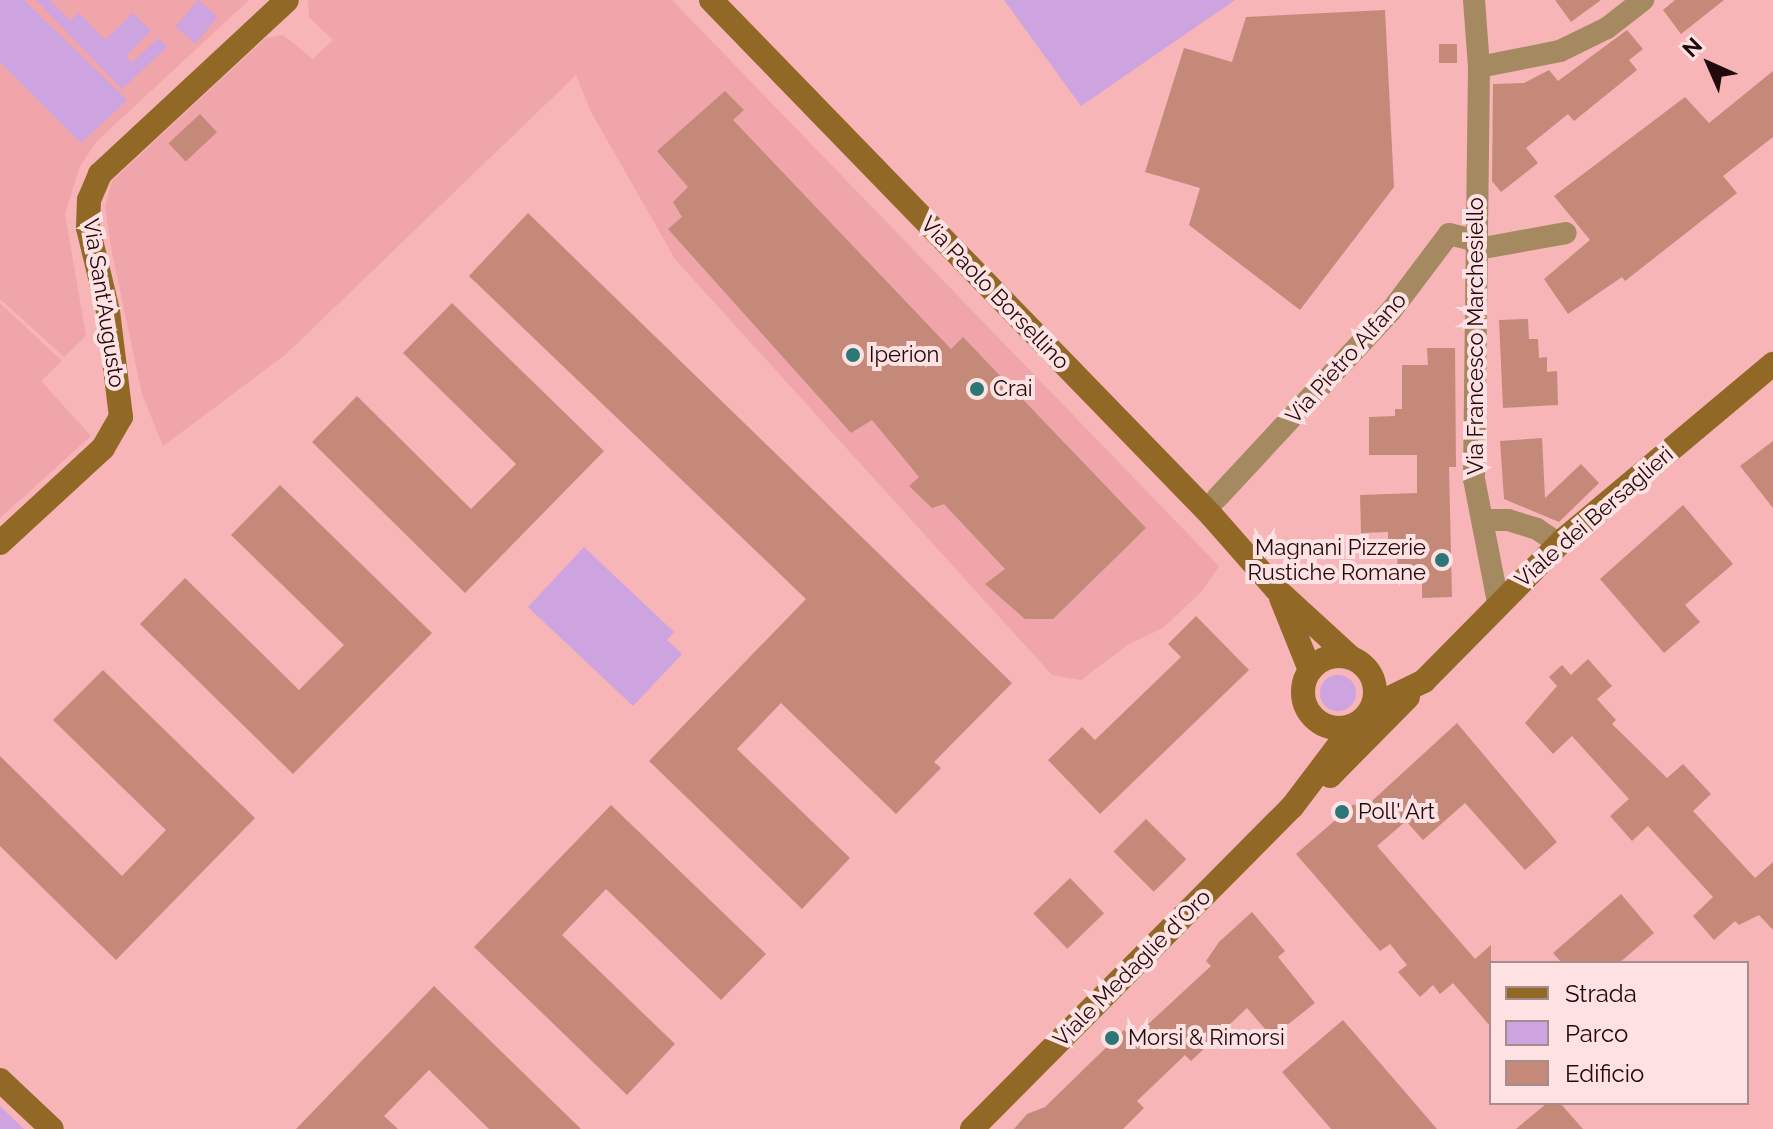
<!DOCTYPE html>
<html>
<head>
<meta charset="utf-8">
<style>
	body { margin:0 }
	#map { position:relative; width:1773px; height:1129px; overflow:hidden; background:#f7b5b8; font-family:Raleway,sans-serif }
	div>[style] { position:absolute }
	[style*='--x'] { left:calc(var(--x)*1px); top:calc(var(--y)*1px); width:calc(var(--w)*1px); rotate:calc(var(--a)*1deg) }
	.built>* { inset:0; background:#efa5aa }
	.green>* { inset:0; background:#cda3e0; transform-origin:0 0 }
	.round { border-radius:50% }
	.building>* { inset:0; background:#c48979; transform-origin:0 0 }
	.street>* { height:22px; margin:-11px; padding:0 11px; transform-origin:11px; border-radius:11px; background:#a58961 }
	.secondary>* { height:24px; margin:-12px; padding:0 12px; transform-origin:12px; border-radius:12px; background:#926826 }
	.secondary>.ring { margin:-12px; padding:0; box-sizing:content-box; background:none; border:24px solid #926826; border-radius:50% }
	.dots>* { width:22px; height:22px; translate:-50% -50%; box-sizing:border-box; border:4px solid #fee2e3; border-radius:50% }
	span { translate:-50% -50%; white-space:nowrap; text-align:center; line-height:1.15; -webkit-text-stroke:8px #fee2e3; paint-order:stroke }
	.street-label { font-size:22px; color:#200a0c }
	.poi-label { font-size:22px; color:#200a0c }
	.left { translate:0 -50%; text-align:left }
	.right { translate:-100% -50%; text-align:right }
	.legend { position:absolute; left:1489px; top:961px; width:260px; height:144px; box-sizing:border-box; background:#fee2e3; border:2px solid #a58c8d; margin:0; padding:10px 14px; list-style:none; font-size:24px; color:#200a0c }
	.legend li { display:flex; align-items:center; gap:16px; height:40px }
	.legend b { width:40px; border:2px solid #a58c8d }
	.north { position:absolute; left:1669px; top:24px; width:80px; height:80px; -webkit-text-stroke:6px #fee2e3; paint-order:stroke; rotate:315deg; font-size:22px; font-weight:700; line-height:32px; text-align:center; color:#200a0c }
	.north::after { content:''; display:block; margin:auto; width:28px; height:36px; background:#200a0c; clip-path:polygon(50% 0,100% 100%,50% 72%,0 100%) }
</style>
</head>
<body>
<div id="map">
	<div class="built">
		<div style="clip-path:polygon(0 0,249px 0,97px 141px,80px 166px,65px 214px,86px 336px,64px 357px,0 299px)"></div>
		<div style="clip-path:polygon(308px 0,672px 0,1219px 566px,1202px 591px,1163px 628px,1129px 644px,1081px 680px,1052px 675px,675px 259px,591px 112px,576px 75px,285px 355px,163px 446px,142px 394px,111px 248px,105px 207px,112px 181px,266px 38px,283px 35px,313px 59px,333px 40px,309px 17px)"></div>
		<div style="clip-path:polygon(0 303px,62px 361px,41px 381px,91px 436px,0 518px)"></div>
	</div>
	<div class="green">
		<div style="clip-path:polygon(0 0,24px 0,127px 100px,81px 143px,0 62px)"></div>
		<div style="clip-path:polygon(36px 0,50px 0,70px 21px,79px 13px,105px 40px,133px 13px,151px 31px,126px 56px,132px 63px,158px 38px,167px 47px,122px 89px)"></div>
		<div style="left:198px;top:0;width:26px;height:35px;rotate:40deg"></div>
		<div style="clip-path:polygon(1004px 0,1235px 0,1081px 106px)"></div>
		<div style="clip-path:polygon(584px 547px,674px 632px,667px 640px,682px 654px,633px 706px,528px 607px)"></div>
		<div class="round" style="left:1320px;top:675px;width:36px;height:36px"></div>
		<div style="clip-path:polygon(0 1106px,24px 1129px,0 1129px)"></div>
	</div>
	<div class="building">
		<div style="clip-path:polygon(1555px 0,1601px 0,1571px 22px)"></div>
		<div style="clip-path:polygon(1675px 0,1724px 0,1681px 34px,1663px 10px)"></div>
		<div style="clip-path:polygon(1385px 10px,1394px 187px,1300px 310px,1189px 225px,1200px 188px,1145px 172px,1184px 48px,1232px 62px,1246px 17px)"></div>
		<div style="clip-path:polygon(1627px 30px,1643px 49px,1629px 60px,1637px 70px,1574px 121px,1568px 114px,1526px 148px,1538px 163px,1501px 192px,1492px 181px,1493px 84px,1524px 83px,1549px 70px,1558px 81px)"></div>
		<div style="left:1457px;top:44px;width:19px;height:18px;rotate:90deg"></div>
		<div style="clip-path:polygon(1773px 71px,1773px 137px,1723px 176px,1737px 193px,1625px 281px,1622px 277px,1568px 314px,1544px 279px,1590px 240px,1554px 196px,1685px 97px,1709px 123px)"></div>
		<div style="clip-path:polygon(725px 91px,744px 110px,733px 120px,951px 349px,963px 337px,1146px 528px,1053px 619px,1025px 619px,985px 584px,1005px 569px,944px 504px,932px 508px,909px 486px,919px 477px,872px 420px,851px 433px,668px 229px,682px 217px,673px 202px,688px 187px,657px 151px)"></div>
		<div style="left:200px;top:114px;width:25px;height:43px;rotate:47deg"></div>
		<div style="clip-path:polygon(528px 213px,1012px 683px,934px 762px,941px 768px,896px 814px,781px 703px,737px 749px,850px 858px,802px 909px,649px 761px,806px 599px,469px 276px)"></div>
		<div style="clip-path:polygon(452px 303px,604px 451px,465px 593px,312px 442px,357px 396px,471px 509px,516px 464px,403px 353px)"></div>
		<div style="clip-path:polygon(1528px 319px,1529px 339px,1538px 339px,1539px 358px,1547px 357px,1547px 372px,1557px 371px,1558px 405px,1503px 408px,1499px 320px)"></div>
		<div style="clip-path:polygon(1427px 348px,1455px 348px,1456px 467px,1449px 467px,1452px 597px,1422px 598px,1422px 581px,1398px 582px,1397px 539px,1388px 539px,1388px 532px,1361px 533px,1360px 495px,1417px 493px,1417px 455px,1369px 455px,1369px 417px,1395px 416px,1395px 409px,1402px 409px,1402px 365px,1428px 365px)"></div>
		<div style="clip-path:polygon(1542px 438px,1545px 498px,1581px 464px,1599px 483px,1559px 522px,1504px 499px,1500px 441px)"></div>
		<div style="clip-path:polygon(1773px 441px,1773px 508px,1740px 466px)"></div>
		<div style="clip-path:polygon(280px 485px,432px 633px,293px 774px,140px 624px,185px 578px,299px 690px,344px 645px,231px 535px)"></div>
		<div style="clip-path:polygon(1683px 505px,1733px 564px,1685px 605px,1700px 622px,1664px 653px,1600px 579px)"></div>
		<div style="clip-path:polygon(1196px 616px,1249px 670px,1100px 814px,1048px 760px,1082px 727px,1095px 740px,1181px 657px,1168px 644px)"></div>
		<div style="clip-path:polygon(1588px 659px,1612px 686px,1597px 699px,1616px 720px,1612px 724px,1667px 778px,1683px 764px,1711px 794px,1693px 811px,1755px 878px,1773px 862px,1773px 930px,1759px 915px,1739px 925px,1735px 921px,1714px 940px,1693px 916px,1713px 897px,1648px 826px,1632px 841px,1610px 816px,1629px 799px,1572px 736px,1553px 754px,1525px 723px,1557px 686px,1549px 677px,1562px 665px,1571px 675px)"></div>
		<div style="clip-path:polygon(103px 670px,255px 818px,116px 960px,0 846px,0 756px,122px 876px,166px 830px,53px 720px)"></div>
		<div style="clip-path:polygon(1457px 723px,1557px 842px,1525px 870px,1465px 803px,1423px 840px,1406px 821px,1377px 846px,1475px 959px,1491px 945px,1491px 1027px,1453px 983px,1440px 994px,1433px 985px,1420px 997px,1398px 972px,1407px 965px,1390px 944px,1380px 951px,1296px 854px,1354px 804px,1361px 811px)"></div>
		<div style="clip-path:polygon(611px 805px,766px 954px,721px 1000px,606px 889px,562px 935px,675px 1044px,627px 1095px,474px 947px)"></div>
		<div style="left:1146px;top:819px;width:57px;height:46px;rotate:45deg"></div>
		<div style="left:1070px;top:878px;width:49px;height:51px;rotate:46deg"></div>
		<div style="clip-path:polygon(1621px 894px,1654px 933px,1619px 963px,1562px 963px,1553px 953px)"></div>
		<div style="clip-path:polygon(1252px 912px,1285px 951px,1278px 957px,1315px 1003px,1272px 1037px,1247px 1008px,1191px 1061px,1185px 1055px,1137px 1101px,1144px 1108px,1123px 1129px,1014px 1129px,1027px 1114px,1045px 1107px,1124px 1030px,1132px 1039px,1211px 966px,1206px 961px,1219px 942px)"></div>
		<div style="clip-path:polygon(434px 986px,581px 1129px,489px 1129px,429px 1070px,384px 1116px,398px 1129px,296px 1129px)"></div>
		<div style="clip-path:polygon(1343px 1020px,1437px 1129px,1331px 1129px,1282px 1072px)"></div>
		<div style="clip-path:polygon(1547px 1103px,1560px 1103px,1583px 1129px,1516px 1129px)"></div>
	</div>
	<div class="street">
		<div style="--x:1474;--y:0;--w:67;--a:85.7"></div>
		<div style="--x:1479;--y:67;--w:412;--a:90.7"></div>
		<div style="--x:1474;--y:479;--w:125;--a:79"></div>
		<div style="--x:1479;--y:67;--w:83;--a:-11.2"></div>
		<div style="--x:1560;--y:51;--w:52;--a:-26.1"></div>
		<div style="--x:1607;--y:28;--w:46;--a:-37.9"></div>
		<div style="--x:1478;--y:249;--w:89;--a:-10.3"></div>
		<div style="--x:1217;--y:498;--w:255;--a:-47.1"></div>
		<div style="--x:1391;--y:311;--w:96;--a:-53"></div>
		<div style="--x:1449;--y:234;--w:30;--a:14"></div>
		<div style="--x:1484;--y:520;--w:24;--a:0"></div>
		<div style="--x:1508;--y:520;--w:30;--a:17"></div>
		<div style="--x:1537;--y:529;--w:27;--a:34"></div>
	</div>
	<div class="secondary">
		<div style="--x:711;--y:0;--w:718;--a:45.85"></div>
		<div style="--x:1211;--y:515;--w:98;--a:48.7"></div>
		<div style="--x:1276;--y:589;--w:99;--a:42.5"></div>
		<div style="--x:0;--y:543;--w:140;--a:-42.7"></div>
		<div style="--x:103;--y:448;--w:36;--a:-60"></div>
		<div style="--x:121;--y:417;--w:107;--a:-97"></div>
		<div style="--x:108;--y:311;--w:85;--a:-103.5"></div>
		<div style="--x:88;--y:228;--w:28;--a:-88"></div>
		<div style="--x:89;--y:200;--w:28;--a:-67"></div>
		<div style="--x:100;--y:174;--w:255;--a:-42.9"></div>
		<div style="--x:1281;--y:598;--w:78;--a:68.1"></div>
		<div class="ring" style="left:1303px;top:656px;width:48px;height:48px"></div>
		<div style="--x:1373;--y:706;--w:57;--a:-26.1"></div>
		<div style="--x:1424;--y:681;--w:198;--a:-45.4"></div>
		<div style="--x:1563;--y:540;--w:274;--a:-40"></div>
		<div style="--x:1330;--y:776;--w:111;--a:-45.4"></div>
		<div style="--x:0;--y:1080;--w:71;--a:43.3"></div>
		<div style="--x:972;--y:1129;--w:454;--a:-45.2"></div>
		<div style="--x:1292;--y:807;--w:103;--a:-52.9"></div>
	</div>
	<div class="dots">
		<div style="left:853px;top:355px;background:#2c7676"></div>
		<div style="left:977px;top:389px;background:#2c7676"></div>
		<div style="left:1442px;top:560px;background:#2c7676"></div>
		<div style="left:1342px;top:812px;background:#2c7676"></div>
		<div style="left:1112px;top:1038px;background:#2c7676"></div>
	</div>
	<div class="street-label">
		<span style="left:995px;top:293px;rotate:46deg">Via Paolo Borsellino</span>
		<span style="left:104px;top:303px;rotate:81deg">Via Sant'Augusto</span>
		<span style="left:1476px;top:336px;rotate:-90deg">Via Francesco Marchesiello</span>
		<span style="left:1346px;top:358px;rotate:-48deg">Via Pietro Alfano</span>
		<span style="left:1594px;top:517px;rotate:-41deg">Viale dei Bersaglieri</span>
		<span style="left:1132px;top:968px;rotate:-45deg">Viale Medaglie d'Oro</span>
	</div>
	<div class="poi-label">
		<span class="left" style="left:869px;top:355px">Iperion</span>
		<span class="left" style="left:993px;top:389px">Crai</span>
		<span class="right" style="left:1426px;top:560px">Magnani Pizzerie<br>Rustiche Romane</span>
		<span class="left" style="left:1358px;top:812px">Poll' Art</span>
		<span class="left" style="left:1128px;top:1038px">Morsi &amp; Rimorsi</span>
	</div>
	<ul class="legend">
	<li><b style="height:10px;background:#926826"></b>Strada</li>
	<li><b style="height:22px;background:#cda3e0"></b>Parco</li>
	<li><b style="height:22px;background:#c48979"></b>Edificio</li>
	</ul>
	<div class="north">N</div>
</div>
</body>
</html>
